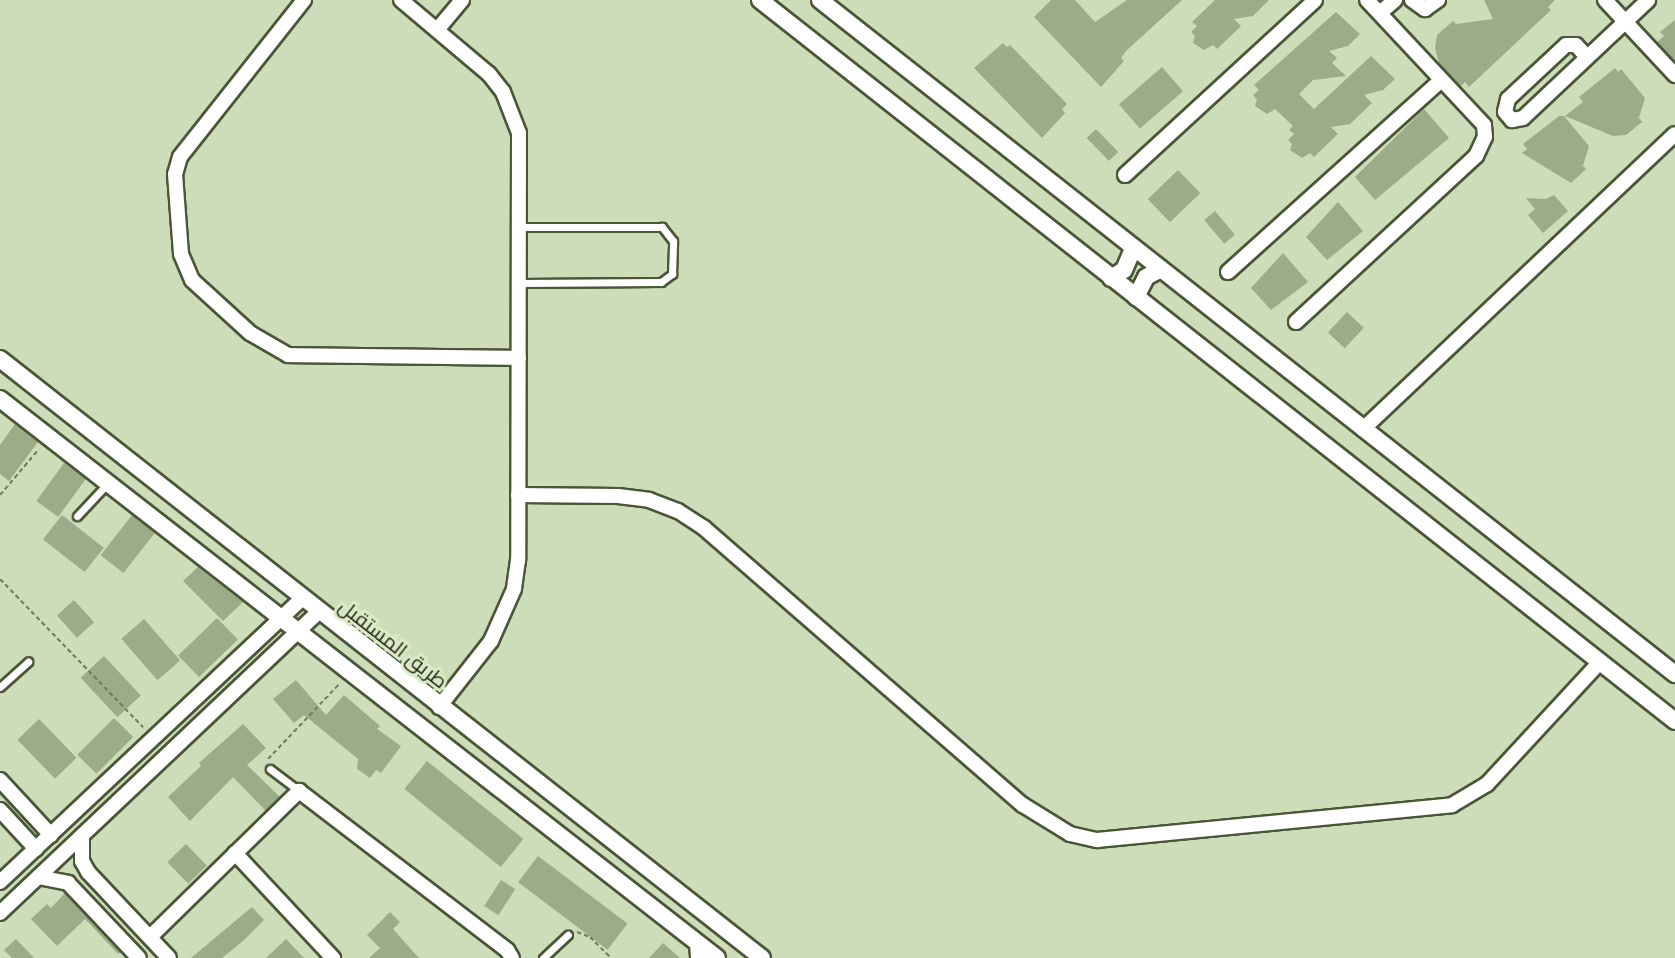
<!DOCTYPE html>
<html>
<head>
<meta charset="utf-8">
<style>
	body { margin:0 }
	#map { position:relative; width:1675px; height:958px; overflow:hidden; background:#cdddb9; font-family:"Nunito Sans",Cairo,sans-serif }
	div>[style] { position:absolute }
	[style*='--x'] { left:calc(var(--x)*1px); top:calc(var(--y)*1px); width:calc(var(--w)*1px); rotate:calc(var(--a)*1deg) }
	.building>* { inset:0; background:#9cab88; transform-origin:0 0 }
	.path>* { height:2px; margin-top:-1px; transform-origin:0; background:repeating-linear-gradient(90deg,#717b63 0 4.5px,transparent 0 7.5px) }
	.roads { filter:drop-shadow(2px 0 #495637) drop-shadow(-2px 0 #495637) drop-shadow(0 2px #495637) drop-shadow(0 -2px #495637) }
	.service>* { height:7px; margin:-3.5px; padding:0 3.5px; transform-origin:3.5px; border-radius:3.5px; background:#fff }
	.minor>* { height:14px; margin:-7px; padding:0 7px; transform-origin:7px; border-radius:7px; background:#fff }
	.tertiary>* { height:16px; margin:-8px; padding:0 8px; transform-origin:8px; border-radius:8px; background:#fff }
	span { translate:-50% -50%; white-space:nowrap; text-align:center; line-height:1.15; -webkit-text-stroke:6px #daeac6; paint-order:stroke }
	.street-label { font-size:20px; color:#1c2114 }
</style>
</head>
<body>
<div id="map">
	<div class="building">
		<div style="clip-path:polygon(1051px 0,1075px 0,1095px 22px,1127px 0,1182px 0,1126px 51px,1121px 58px,1124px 61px,1101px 87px,1034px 17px)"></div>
		<div style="clip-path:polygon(1215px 0,1269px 0,1253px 16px,1234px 19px,1241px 26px,1217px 49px,1213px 45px,1204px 50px,1193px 43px,1195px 36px,1191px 32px,1197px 26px,1192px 22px)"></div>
		<div style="clip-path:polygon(1484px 0,1555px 0,1548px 7px,1551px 10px,1469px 87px,1465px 82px,1460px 87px,1439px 63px,1435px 48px,1437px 35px,1453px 21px,1456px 24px,1493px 19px)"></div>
		<div style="clip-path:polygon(1336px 12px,1360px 34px,1348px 46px,1329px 51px,1337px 58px,1332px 63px,1346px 76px,1313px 80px,1299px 94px,1314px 109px,1371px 56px,1395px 79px,1383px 90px,1364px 95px,1372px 103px,1350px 124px,1331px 127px,1338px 134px,1314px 157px,1310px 153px,1302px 158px,1290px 150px,1292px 144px,1288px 140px,1294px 134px,1289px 130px,1293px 126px,1275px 109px,1267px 114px,1255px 106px,1257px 100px,1253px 95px,1259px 90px,1254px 85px)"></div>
		<div style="clip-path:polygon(1675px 20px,1675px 62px,1657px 42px,1664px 36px,1660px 32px)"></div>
		<div style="clip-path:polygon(1003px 43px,1007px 47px,1010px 45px,1067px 104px,1062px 109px,1065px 113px,1042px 138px,974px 68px)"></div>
		<div style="left:1162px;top:67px;width:32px;height:57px;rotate:49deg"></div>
		<div style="clip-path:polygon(1615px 68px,1618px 72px,1621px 69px,1645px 98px,1639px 118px,1642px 122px,1626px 135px,1613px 136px,1565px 116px,1583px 102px,1579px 97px)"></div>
		<div style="clip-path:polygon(1424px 109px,1449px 138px,1375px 200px,1355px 177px)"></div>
		<div style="clip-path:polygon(1559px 116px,1564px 116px,1589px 146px,1583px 166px,1586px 169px,1571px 183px,1522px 153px,1527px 149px,1523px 144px)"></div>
		<div style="left:1096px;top:129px;width:32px;height:13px;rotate:46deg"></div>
		<div style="left:1178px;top:170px;width:32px;height:42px;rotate:46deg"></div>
		<div style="clip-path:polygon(1554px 195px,1568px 211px,1543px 233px,1528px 215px,1535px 209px,1526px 198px,1546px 199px)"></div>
		<div style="clip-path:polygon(1338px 202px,1363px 231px,1327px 260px,1306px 237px)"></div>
		<div style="left:1215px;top:211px;width:31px;height:14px;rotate:50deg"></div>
		<div style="clip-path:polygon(1283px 253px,1308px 282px,1271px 310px,1251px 288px)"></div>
		<div style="left:1347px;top:312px;width:23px;height:28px;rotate:43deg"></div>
		<div style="clip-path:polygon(15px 424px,38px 442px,9px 481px,0 474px,0 445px)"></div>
		<div style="left:64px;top:463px;width:27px;height:47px;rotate:36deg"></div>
		<div style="left:62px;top:515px;width:53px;height:31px;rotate:38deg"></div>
		<div style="left:132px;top:515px;width:29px;height:51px;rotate:38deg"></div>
		<div style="clip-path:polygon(198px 567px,243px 602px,223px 621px,183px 581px)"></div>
		<div style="left:74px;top:600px;width:30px;height:23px;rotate:48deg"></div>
		<div style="left:217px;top:618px;width:30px;height:54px;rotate:46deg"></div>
		<div style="left:144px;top:619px;width:55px;height:30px;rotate:49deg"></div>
		<div style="left:104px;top:656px;width:54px;height:32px;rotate:47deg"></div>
		<div style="clip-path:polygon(296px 680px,326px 715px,344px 695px,380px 726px,377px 729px,401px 746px,381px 773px,376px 770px,370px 778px,357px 769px,358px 759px,304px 715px,294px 723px,273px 699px)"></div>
		<div style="left:114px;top:718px;width:27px;height:52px;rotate:45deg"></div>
		<div style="left:39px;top:719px;width:54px;height:30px;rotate:46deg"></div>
		<div style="clip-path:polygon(243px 724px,266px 748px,247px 765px,280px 797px,266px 811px,233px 777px,190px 821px,168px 797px,201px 766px,199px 763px)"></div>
		<div style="left:427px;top:761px;width:124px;height:36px;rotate:39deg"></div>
		<div style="left:186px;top:844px;width:30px;height:26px;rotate:46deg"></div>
		<div style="left:538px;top:856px;width:112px;height:33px;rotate:37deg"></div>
		<div style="left:501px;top:880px;width:17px;height:31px;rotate:33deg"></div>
		<div style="clip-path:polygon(65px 893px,121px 952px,118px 954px,85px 919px,57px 946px,31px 919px,47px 904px,51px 908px)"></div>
		<div style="clip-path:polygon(252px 907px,264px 920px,243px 941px,222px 958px,191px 958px)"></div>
		<div style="clip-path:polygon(390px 912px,400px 922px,393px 929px,419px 958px,369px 958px,380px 948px,367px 935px)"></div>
		<div style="clip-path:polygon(16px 939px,34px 958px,12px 958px,4px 950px)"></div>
		<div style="clip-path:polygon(286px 939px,304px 958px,266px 958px)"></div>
		<div style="clip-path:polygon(663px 943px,680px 958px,649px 958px)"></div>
	</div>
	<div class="path">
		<div style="--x:0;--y:495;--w:60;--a:-49.7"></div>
		<div style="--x:0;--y:579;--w:206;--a:46"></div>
		<div style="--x:268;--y:759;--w:105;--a:-46.5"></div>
		<div style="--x:577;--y:932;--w:14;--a:21"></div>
		<div style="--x:590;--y:937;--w:30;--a:45"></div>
	</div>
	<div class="roads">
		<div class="service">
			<div style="--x:520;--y:283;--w:141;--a:-0.4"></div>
			<div style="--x:661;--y:282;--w:14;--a:-36"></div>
			<div style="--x:672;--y:274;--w:33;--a:-88"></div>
			<div style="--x:673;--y:241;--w:18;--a:-128"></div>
			<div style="--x:662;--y:227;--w:142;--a:180"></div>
			<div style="--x:77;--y:516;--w:44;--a:-46.8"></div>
			<div style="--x:0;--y:687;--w:38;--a:-42"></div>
			<div style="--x:270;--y:769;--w:36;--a:37"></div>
			<div style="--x:543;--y:958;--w:34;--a:-43"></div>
		</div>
		<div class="minor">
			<div style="--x:304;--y:0;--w:200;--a:128.3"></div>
			<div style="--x:180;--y:157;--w:18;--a:106"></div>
			<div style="--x:175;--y:174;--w:80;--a:85.7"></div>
			<div style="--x:181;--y:254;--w:28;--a:67"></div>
			<div style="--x:192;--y:280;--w:79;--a:42.4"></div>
			<div style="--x:250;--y:333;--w:44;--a:30.1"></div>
			<div style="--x:288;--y:355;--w:231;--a:0.7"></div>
			<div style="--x:401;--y:0;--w:115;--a:40.1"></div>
			<div style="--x:489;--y:74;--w:23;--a:52"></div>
			<div style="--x:503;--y:92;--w:44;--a:68.7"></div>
			<div style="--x:519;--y:133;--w:427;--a:90.1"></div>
			<div style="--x:518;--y:560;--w:29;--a:98"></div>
			<div style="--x:514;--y:589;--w:57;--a:113.9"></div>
			<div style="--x:491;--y:641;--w:84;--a:128.2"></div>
			<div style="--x:1412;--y:0;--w:16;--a:35"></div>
			<div style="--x:1425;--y:9;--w:16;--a:-35"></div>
			<div style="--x:1605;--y:0;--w:103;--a:47"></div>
			<div style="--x:1380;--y:13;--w:20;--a:-41"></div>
			<div style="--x:437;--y:30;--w:39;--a:-50"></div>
			<div style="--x:1587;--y:57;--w:16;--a:-133"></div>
			<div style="--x:1576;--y:45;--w:10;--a:180"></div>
			<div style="--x:1566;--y:45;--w:79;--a:137"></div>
			<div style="--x:1508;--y:99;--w:13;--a:103"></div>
			<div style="--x:1505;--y:112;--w:11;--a:49"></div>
			<div style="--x:1512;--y:120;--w:11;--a:-10"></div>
			<div style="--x:1523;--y:118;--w:172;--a:-43.3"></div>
			<div style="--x:1125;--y:175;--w:258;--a:-42.6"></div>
			<div style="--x:1228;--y:272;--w:287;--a:-42"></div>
			<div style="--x:1296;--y:322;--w:245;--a:-42.7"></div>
			<div style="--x:1476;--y:156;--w:21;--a:-65"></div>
			<div style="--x:1485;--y:137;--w:12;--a:-95"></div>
			<div style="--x:1484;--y:125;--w:171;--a:-133.1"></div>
			<div style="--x:1363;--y:429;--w:429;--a:-43.4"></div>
			<div style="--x:518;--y:495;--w:100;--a:0.6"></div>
			<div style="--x:618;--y:496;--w:31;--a:7"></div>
			<div style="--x:649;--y:500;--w:31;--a:21"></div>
			<div style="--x:678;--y:511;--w:31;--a:33"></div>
			<div style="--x:704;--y:528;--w:422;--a:41"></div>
			<div style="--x:1023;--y:805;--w:55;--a:31.7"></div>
			<div style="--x:1070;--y:834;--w:28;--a:13"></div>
			<div style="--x:1097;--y:840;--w:357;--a:-5.6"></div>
			<div style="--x:1452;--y:805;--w:41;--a:-31"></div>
			<div style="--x:1487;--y:784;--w:166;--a:-47.2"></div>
			<div style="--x:0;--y:780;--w:75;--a:47.2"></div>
			<div style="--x:0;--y:810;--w:53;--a:47.3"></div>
			<div style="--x:82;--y:836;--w:25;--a:90"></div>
			<div style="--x:82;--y:861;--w:13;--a:61"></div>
			<div style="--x:88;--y:872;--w:118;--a:46.7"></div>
			<div style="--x:235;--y:853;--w:144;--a:47"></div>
			<div style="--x:38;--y:877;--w:31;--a:11"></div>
			<div style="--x:68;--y:883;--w:103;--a:46.6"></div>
			<div style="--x:0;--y:882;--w:413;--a:-43.2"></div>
			<div style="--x:0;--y:913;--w:438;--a:-43.4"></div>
			<div style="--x:150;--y:937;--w:209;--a:-44.4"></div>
			<div style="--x:299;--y:791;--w:262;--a:37.4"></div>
			<div style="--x:507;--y:950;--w:9;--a:58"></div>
			<div style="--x:697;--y:943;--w:15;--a:86"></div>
		</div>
		<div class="tertiary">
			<div style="--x:760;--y:0;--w:1165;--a:38.24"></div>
			<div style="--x:820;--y:0;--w:1089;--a:38.25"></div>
			<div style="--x:1111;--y:278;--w:15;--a:-32"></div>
			<div style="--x:1124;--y:270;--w:23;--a:-67"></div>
			<div style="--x:1136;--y:297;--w:22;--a:-63"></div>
			<div style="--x:1146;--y:277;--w:15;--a:-28"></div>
			<div style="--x:0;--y:359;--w:969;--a:38.17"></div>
			<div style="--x:0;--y:399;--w:909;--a:37.94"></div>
		</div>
	</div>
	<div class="street-label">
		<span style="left:393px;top:644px;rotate:38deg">طريق المستقبل</span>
	</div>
</div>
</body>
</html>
